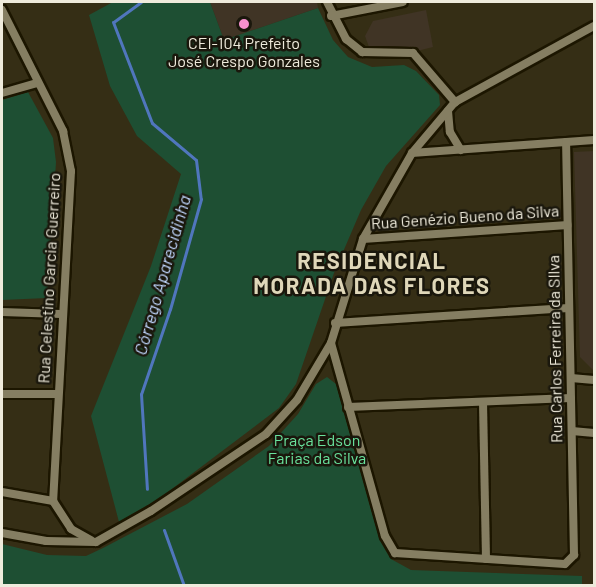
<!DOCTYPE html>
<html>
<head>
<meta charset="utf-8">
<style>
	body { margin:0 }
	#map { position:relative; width:596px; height:587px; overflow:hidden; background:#352e15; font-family:Barlow,sans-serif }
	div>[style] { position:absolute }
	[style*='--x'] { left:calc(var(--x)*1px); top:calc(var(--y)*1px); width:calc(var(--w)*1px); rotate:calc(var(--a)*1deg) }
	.education>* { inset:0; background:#403425 }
	.green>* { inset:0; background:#1e4f33 }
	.stream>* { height:3px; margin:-1.5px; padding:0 1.5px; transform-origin:1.5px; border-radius:1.5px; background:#5076bd }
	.roads { filter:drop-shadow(2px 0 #1c1600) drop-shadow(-2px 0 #1c1600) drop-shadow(0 2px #1c1600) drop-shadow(0 -2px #1c1600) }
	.street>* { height:8px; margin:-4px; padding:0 4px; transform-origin:4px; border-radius:4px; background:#857e62 }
	.dots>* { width:16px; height:16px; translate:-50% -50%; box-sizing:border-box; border:3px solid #1a170c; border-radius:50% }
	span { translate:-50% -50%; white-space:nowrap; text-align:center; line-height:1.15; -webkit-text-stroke:5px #1a170c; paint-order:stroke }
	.poi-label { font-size:16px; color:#efebdc }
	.street-label { font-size:16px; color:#efebdc }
	.park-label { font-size:16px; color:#69e29c }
	.water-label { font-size:18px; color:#c0d6fd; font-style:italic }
	.district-label { font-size:22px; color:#dfd7b9; font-weight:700; letter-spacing:1.5px }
	.frame { position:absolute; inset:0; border:3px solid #efebdc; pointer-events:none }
</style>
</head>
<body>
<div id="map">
	<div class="education">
		<div style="clip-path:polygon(210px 2px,317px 2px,318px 8px,224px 40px)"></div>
		<div style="clip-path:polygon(426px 10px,433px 47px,417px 51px,374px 51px,369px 47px,365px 36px,373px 21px)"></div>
		<div style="clip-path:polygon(594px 151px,594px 371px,580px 357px,574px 152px)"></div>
	</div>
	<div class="green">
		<div style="clip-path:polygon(113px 2px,210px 2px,224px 40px,318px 8px,333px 40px,348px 57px,372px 67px,404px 65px,416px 71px,439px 95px,440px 105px,386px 166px,361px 210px,334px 273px,296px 384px,279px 408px,160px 498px,119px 522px,91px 416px,151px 266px,181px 174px,137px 136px,110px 86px,89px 15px)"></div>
		<div style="clip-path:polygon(28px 92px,53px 138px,56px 162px,47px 298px,2px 300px,2px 100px)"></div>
		<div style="clip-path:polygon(327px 377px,336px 384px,379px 535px,391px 559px,411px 570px,582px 576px,582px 585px,2px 585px,2px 544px,47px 555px,86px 556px,103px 548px,187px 504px,269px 446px,298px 414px,316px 384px)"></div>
	</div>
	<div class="stream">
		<div style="--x:141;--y:2;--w:34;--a:144"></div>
		<div style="--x:113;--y:22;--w:108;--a:68.9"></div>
		<div style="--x:152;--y:123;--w:57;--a:40.1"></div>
		<div style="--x:196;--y:160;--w:39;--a:83"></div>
		<div style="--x:201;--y:199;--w:114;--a:105.7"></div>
		<div style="--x:170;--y:309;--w:90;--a:108.8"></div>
		<div style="--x:141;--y:394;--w:95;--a:86.4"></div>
		<div style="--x:164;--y:530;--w:59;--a:70.3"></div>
	</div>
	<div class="roads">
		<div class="street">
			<div style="--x:327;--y:2;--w:42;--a:62.8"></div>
			<div style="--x:346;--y:39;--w:21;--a:39"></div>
			<div style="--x:362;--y:52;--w:51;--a:1.1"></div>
			<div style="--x:413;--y:53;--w:65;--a:49.4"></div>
			<div style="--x:2;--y:10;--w:136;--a:63.2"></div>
			<div style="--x:63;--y:131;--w:41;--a:78.7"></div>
			<div style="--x:71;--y:171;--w:330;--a:93.1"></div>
			<div style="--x:53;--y:501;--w:33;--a:57"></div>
			<div style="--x:71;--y:529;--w:23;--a:29"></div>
			<div style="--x:331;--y:16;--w:73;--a:-11"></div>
			<div style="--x:2;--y:93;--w:36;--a:-16"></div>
			<div style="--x:448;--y:111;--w:21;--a:85"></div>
			<div style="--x:450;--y:132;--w:21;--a:59"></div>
			<div style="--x:412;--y:153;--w:182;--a:-4.1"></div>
			<div style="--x:363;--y:239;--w:205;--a:-3.9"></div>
			<div style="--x:2;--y:312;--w:59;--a:1.9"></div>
			<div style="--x:335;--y:323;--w:234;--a:-3.7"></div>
			<div style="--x:331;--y:343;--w:200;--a:74.4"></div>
			<div style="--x:385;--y:536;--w:20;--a:60"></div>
			<div style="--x:395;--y:553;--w:170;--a:3.7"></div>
			<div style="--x:565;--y:564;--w:13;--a:-45"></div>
			<div style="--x:574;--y:555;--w:413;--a:-91.1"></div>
			<div style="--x:571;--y:378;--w:23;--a:5"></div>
			<div style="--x:2;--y:394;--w:56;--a:0"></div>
			<div style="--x:483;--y:402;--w:157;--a:88.9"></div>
			<div style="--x:348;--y:407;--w:223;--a:-2.3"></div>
			<div style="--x:572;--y:431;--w:22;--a:5"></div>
			<div style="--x:2;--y:492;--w:52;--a:10"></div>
			<div style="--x:2;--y:533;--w:45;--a:10.3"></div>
			<div style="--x:46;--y:541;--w:50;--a:1.1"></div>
			<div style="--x:96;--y:542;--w:63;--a:-29.4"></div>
			<div style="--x:151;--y:511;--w:138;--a:-33.8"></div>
			<div style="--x:266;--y:434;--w:46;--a:-47.6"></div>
			<div style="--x:297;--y:400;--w:66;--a:-59.2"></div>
			<div style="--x:331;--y:343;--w:109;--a:-72.9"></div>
			<div style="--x:363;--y:239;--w:99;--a:-60.3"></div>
			<div style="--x:412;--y:153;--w:67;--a:-49.9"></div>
			<div style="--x:455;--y:102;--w:158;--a:-28.7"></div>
		</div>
	</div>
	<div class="dots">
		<div style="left:244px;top:24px;background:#f790ce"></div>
	</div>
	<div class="poi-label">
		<span style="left:244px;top:52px">CEI-104 Prefeito<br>José Crespo Gonzales</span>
	</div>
	<div class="street-label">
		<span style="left:465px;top:217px;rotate:-4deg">Rua Genézio Bueno da Silva</span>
		<span style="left:49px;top:278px;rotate:-87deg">Rua Celestino Garcia Guerreiro</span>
		<span style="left:555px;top:349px;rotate:-91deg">Rua Carlos Ferreira da SIlva</span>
	</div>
	<div class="park-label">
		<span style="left:317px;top:449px">Praça Edson<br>Farias da Silva</span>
	</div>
	<div class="water-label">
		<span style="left:162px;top:275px;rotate:-74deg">Córrego Aparecidinha</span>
	</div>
	<div class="district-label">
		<span style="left:372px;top:273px">RESIDENCIAL<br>MORADA DAS FLORES</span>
	</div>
	<div class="frame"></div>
</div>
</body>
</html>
